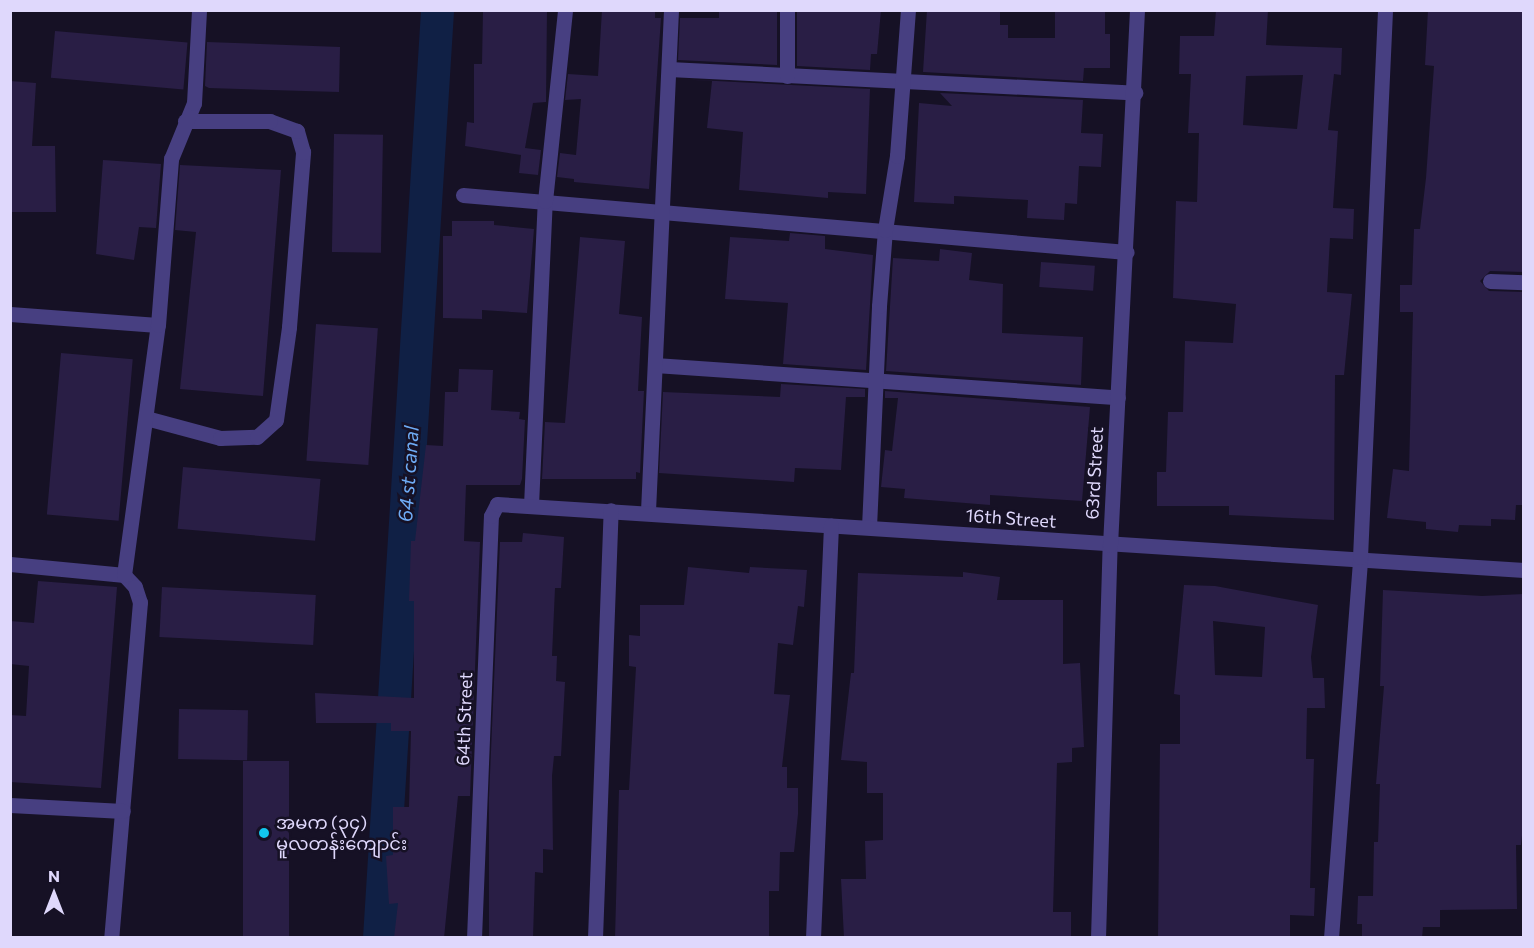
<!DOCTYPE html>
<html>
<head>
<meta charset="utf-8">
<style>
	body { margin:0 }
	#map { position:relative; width:1534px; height:948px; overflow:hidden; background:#161125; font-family:Commissioner,"Noto Sans Myanmar",sans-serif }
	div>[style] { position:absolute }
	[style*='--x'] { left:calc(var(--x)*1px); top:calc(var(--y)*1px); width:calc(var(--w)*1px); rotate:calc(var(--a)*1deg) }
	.canal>* { height:33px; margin:-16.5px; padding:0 16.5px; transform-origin:16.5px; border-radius:16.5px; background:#102045 }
	.building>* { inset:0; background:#291e45; transform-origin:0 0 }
	.street>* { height:15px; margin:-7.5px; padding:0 7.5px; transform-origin:7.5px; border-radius:7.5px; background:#473f81 }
	.dots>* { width:16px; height:16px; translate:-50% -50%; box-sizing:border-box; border:3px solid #161125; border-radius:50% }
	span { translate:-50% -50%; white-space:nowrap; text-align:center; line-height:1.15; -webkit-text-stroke:5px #161125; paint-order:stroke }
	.street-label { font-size:18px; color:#dfd8fc }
	.poi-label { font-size:18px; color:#dfd8fc }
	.left { translate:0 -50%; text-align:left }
	.water-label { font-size:20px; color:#6eabf5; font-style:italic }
	.frame { position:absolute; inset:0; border:12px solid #dfd8fc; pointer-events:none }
	.north { position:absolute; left:24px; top:864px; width:60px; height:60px; -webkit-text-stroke:4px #161125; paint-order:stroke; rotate:0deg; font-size:16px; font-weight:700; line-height:24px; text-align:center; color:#dfd8fc }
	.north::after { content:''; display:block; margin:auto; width:21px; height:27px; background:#dfd8fc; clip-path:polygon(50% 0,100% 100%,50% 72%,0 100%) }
</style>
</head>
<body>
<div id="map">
	<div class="canal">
		<div style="--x:379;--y:938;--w:930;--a:-86.42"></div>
	</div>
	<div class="building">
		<div style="clip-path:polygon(483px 10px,547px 10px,546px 102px,533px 103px,525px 148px,541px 150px,538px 175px,519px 173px,521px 155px,465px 146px,467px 122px,474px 123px,474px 64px,482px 64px)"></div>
		<div style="clip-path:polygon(602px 10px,655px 10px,655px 18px,661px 18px,649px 189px,574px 182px,574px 179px,557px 177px,560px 153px,576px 155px,581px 99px,565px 100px,568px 74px,598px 76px)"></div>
		<div style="clip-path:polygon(719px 10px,777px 10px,777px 65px,678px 60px,680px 18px,719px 18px)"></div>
		<div style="clip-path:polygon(797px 10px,881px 10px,877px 54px,871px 54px,870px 70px,797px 66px)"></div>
		<div style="clip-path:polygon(927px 10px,1000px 10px,1000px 25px,1008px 25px,1008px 38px,1055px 38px,1055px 10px,1105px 10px,1105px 34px,1110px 34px,1110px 68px,1084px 68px,1083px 81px,923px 72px)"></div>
		<div style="clip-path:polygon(evenodd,1216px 10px,1268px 10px,1266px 45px,1342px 48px,1341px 75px,1334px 74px,1328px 130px,1338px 131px,1333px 208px,1354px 209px,1353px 239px,1330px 238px,1327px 292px,1352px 294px,1344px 375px,1335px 375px,1334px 520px,1229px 515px,1229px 506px,1157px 506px,1157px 472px,1166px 472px,1168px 412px,1183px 412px,1185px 341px,1233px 343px,1236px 304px,1173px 298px,1176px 201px,1197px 202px,1199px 133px,1188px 133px,1191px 74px,1179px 74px,1180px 36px,1214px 36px,1216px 10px,1303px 75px,1297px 129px,1243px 125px,1246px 76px,1303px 75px)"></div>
		<div style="clip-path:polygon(1428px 10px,1524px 10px,1524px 272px,1490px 271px,1480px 281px,1489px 291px,1524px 292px,1524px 505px,1516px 505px,1515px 520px,1491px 519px,1491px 526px,1459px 525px,1458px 532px,1426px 529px,1426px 522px,1387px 518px,1393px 469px,1409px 471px,1413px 312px,1400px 312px,1400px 285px,1412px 285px,1414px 229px,1420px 229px,1426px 178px,1434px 66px,1425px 65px)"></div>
		<div style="left:55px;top:31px;width:133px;height:47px;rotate:5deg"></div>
		<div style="clip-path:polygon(207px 42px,340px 47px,339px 92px,209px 88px,205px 86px)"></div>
		<div style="clip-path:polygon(678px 79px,870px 89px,866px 194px,828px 192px,828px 198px,739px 190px,743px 132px,707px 128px,712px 81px)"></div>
		<div style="clip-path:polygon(10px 81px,36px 83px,32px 146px,55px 146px,56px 212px,10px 212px)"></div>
		<div style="clip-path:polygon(940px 93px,1083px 100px,1081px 133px,1103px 134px,1101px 167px,1079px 166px,1077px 204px,1065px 203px,1064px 220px,1027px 218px,1028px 200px,954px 196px,954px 204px,914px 202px,919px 103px,952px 106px)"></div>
		<div style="left:334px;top:134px;width:49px;height:118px;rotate:1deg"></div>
		<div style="clip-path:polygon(103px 160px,161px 164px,156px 228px,139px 227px,134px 260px,96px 254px)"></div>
		<div style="clip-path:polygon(180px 165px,281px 170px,263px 396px,180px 389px,196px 232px,175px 230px)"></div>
		<div style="clip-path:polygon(452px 221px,494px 221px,494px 225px,534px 229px,527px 313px,482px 310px,482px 319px,443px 318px,443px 236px,452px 236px)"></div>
		<div style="clip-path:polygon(790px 233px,825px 236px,825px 249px,873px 255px,866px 370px,783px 364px,788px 303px,725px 299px,730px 237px,789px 241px)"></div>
		<div style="clip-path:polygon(580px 237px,625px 241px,619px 314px,642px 317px,638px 391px,644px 391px,640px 473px,636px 472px,636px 479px,542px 479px,545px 422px,565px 423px)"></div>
		<div style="clip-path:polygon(940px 249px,972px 253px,969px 280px,1003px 284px,1002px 333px,1083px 337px,1081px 385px,886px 371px,893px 258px,939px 261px)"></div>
		<div style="left:1041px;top:262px;width:54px;height:25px;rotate:4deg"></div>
		<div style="left:316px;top:324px;width:62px;height:137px;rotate:4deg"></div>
		<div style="left:61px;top:353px;width:72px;height:162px;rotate:5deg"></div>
		<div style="clip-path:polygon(459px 369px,493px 370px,491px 410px,520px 412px,519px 419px,525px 420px,522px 479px,520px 485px,466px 485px,464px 541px,480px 542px,470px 796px,458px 796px,444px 938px,394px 938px,398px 903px,389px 904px,386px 856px,393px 855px,393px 807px,409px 807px,411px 731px,391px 731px,391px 723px,316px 723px,315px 693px,414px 698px,414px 601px,409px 601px,411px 541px,415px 541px,426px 445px,443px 446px,445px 392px,458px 392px)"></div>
		<div style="clip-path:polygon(781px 384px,865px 389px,865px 397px,846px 397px,841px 470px,795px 468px,794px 482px,659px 473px,663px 392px,780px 397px)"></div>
		<div style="clip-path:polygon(885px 391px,1090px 407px,1082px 501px,990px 495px,990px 505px,904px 498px,905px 489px,881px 487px,885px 450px,892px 451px,898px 398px,885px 398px)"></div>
		<div style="left:183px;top:467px;width:138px;height:62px;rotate:5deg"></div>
		<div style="clip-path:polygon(523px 533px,564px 537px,561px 588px,555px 588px,552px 656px,557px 656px,556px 681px,565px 682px,561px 756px,554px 756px,552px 776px,553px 850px,543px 849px,543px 873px,535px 872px,533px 938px,489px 938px,489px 798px,500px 542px,522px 542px)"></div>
		<div style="clip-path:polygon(688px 567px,749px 573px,750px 567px,807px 570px,804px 607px,798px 606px,793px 645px,778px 643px,774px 694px,790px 695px,782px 767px,787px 767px,787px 788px,798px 788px,798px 814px,794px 852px,780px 852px,779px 891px,769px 891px,769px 938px,615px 938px,619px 790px,629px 790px,636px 667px,629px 666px,629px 635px,640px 636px,640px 605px,684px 605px)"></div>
		<div style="clip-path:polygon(963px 572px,1000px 577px,997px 600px,1063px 600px,1063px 664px,1080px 663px,1084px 747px,1072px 748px,1072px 762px,1057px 763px,1053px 912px,1071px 912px,1071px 938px,844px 938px,841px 879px,866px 879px,865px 841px,883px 840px,883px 793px,867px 793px,867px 762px,841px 760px,851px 673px,854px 673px,858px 573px,963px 577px)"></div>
		<div style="clip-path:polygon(38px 581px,117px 587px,101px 788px,10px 782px,10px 715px,26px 716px,29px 666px,10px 664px,10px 621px,34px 623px)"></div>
		<div style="clip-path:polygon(evenodd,1184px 585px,1215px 586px,1318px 605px,1311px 657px,1313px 678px,1324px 678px,1325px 708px,1307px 708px,1306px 759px,1314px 759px,1310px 888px,1315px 888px,1314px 916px,1290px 915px,1290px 938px,1158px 938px,1160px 744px,1180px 744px,1180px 695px,1174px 694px,1184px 585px,1213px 621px,1265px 627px,1262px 677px,1215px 675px,1213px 621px)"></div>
		<div style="left:162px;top:587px;width:154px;height:50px;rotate:3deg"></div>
		<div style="clip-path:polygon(1383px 590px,1482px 596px,1524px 594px,1524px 816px,1521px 845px,1516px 845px,1517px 909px,1440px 910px,1440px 927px,1423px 927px,1422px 938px,1362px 938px,1362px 924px,1357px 924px,1358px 896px,1373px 896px,1374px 842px,1378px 842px,1380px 784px,1376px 784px,1384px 686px,1380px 686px)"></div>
		<div style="left:179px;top:709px;width:69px;height:50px;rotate:1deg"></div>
		<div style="left:243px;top:761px;width:46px;height:177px"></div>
	</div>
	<div class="street">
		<div style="--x:669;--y:69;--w:467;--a:2.9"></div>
		<div style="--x:787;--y:76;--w:66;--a:-90"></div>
		<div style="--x:463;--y:195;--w:666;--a:4.91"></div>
		<div style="--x:1490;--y:281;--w:34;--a:2"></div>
		<div style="--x:10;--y:314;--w:148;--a:4.3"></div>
		<div style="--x:655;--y:365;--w:464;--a:4"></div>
		<div style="--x:146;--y:418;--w:77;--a:15.1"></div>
		<div style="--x:220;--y:438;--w:37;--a:-2"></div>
		<div style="--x:257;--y:437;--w:25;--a:-42"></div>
		<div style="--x:276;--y:420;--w:94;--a:-82"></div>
		<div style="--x:289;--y:327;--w:176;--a:-85.4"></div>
		<div style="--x:303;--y:152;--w:22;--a:-106"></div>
		<div style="--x:297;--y:131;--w:29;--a:-160"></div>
		<div style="--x:270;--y:121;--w:85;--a:180"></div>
		<div style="--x:531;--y:505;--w:304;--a:-87.4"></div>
		<div style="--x:545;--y:201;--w:192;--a:-84"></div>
		<div style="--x:648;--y:511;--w:502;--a:-87.37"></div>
		<div style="--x:869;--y:527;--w:221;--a:-87.4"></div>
		<div style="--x:879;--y:306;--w:76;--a:-85.5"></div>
		<div style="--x:885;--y:230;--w:75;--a:-80.8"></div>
		<div style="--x:897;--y:156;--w:146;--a:-85.7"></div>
		<div style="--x:10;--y:564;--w:115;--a:5.5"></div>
		<div style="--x:124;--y:575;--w:16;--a:47"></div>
		<div style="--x:135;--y:587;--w:16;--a:72"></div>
		<div style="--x:140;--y:602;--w:337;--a:94.9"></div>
		<div style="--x:124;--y:575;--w:252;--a:-82.3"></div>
		<div style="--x:158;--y:325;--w:167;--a:-85.5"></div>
		<div style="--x:171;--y:159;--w:61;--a:-67.7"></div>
		<div style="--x:194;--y:103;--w:93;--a:-86.9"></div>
		<div style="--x:10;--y:805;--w:113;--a:3"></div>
		<div style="--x:474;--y:938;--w:422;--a:-87.7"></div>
		<div style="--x:491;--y:516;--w:13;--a:-63"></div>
		<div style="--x:497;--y:504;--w:1029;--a:3.68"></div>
		<div style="--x:595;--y:938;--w:428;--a:-87.9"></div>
		<div style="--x:813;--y:938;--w:413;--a:-87.5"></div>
		<div style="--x:1098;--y:938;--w:393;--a:-88.3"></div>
		<div style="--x:1110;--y:545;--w:536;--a:-87.11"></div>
		<div style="--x:1331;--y:938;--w:382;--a:-85.6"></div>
		<div style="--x:1360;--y:557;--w:548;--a:-87.38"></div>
	</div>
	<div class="dots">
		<div style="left:264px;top:833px;background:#12c6ee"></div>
	</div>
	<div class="street-label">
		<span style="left:1094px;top:473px;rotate:-87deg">63rd Street</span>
		<span style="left:1011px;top:518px;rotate:4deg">16th Street</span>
		<span style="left:464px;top:719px;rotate:-88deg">64th Street</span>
	</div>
	<div class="poi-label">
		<span class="left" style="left:276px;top:833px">အမက (၃၄)<br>မူလတန်းကျောင်း</span>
	</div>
	<div class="water-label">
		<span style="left:408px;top:474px;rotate:-86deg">64 st canal</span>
	</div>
	<div class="frame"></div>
	<div class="north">N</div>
</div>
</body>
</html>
